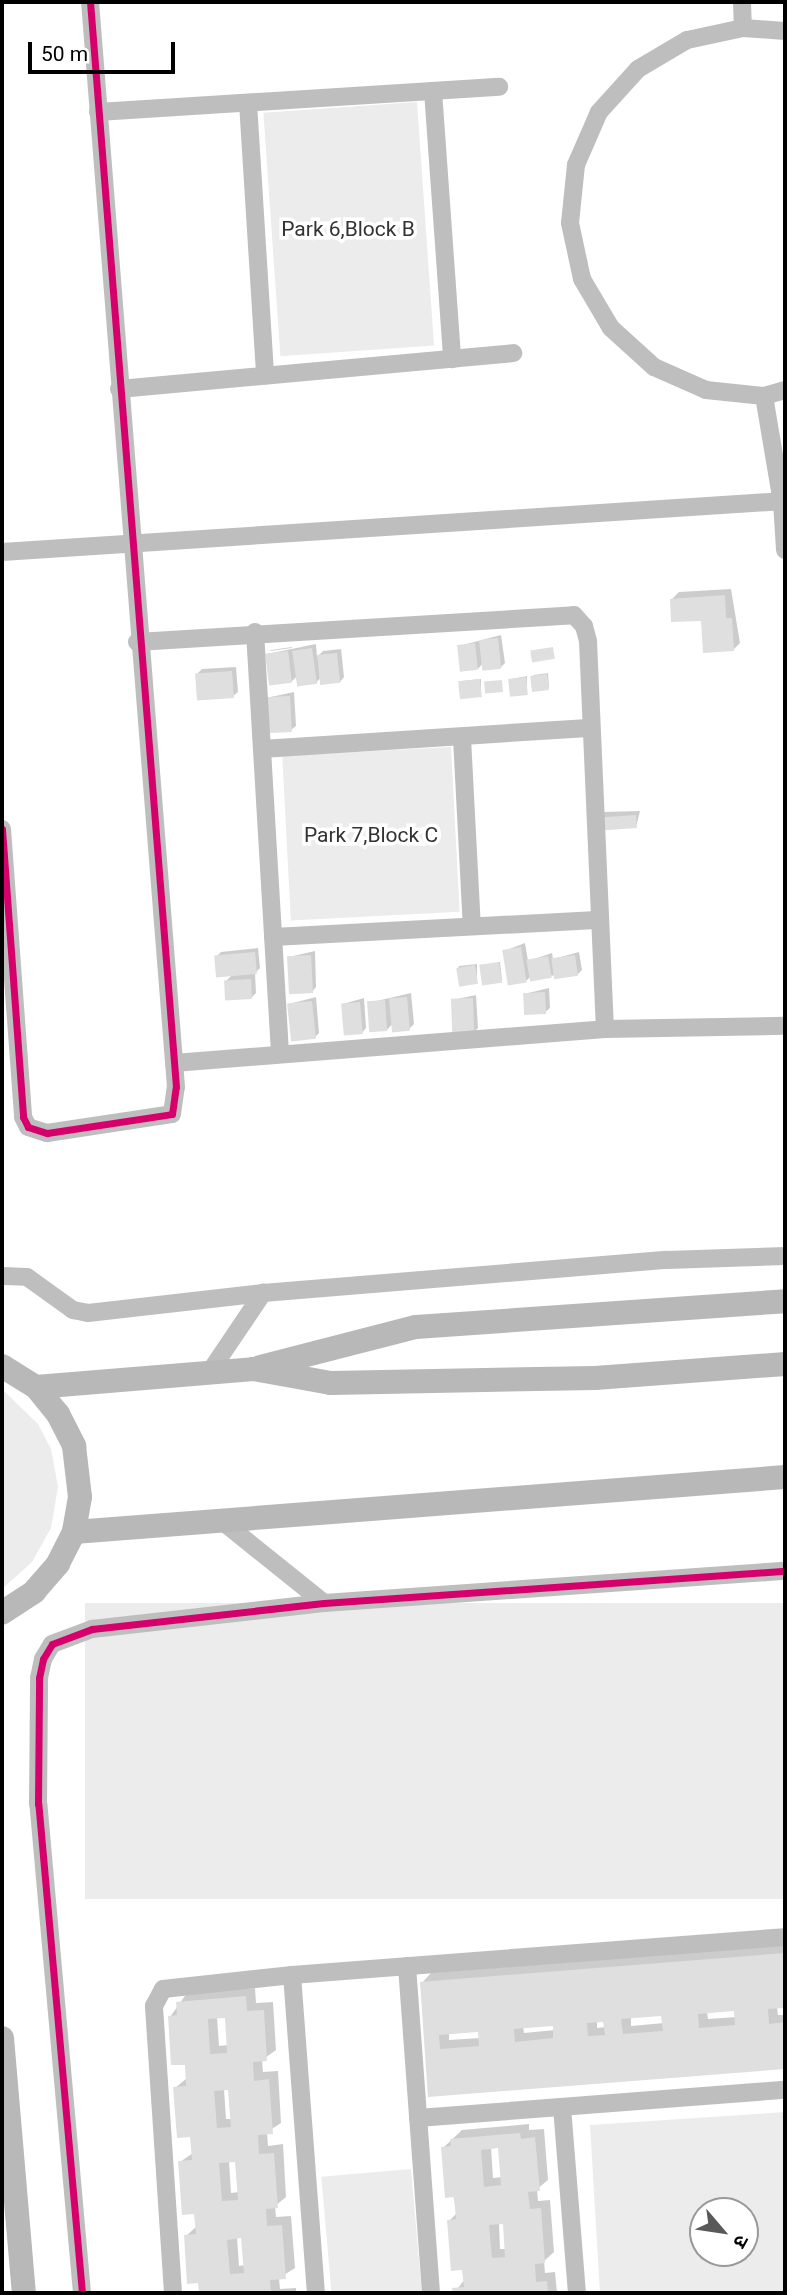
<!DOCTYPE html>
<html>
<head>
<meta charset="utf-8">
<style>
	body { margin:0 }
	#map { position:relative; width:787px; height:2295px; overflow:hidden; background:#fff; font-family:Roboto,"Noto Sans Devanagari",sans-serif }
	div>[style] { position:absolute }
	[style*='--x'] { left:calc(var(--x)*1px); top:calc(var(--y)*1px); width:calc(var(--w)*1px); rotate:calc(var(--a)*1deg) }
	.green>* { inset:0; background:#ececec; transform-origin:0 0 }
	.shadow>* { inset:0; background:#0003 }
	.building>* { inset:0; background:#dfdfdf; transform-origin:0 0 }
	.street>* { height:18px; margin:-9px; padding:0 9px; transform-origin:9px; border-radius:9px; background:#bebebe }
	.secondary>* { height:24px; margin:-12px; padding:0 12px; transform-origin:12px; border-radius:12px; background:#b8b8b8 }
	.cycleway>* { height:7px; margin:-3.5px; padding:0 3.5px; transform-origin:3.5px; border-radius:3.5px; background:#d6006c }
	span { translate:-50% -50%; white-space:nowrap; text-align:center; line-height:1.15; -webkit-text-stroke:7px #fff; paint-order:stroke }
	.park-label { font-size:21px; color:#333 }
	.frame { position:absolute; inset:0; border:4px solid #000; pointer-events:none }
	.north { position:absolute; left:689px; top:2197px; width:70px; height:70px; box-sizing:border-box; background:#fff; border:2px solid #999; border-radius:50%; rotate:119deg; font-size:19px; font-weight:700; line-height:28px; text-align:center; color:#000 }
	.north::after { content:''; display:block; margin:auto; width:24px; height:32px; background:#595959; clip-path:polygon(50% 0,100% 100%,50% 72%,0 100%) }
	.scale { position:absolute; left:28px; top:42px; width:147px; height:32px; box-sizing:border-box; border:4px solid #000; border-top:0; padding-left:9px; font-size:21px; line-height:24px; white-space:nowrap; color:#000; -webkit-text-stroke:5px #fff; paint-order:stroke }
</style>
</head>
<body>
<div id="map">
	<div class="green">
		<div style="left:417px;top:102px;width:244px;height:154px;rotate:86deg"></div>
		<div style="left:451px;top:747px;width:165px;height:169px;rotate:87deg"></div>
		<div style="clip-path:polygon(2px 1389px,38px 1424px,51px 1449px,58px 1487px,51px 1528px,32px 1562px,2px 1589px)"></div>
		<div style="left:785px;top:1603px;width:296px;height:700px;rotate:90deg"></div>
		<div style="clip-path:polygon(evenodd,785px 2112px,785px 2293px,600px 2293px,590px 2125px,785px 2112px,745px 2211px,745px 2253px,703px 2253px,703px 2211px,745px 2211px)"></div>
		<div style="left:411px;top:2169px;width:124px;height:90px;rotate:85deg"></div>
	</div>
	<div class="shadow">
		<div style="clip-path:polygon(731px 589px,740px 643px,733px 650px,702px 619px,672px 599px,679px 592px)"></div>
		<div style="clip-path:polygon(501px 635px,505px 663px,500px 668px,483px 663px,478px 669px,459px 646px)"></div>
		<div style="clip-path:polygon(316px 644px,317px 657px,323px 651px,341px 649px,344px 677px,340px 682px,321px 677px,316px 683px,298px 675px,291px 682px,267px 654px)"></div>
		<div style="clip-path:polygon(292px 647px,292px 648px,270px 651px,271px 650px)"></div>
		<div style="clip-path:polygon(236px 667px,238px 692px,233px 696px,197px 674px,202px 669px)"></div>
		<div style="clip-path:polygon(548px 673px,549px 688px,532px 677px,534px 675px)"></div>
		<div style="clip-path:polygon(527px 676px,527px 693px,509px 681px,511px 679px)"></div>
		<div style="clip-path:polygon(481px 679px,481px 695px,460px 682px,462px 681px)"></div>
		<div style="clip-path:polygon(294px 692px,296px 726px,291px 730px,266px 698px)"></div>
		<div style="clip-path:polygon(640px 811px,636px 827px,598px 817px,602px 812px)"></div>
		<div style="clip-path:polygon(525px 943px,528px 961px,552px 953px,553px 959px,579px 952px,582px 970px,577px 975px,531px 976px,526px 981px,504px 951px)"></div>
		<div style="clip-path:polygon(258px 948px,260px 968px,255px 973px,256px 993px,251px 998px,226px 981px,233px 974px,216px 957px,221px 952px)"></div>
		<div style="clip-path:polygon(315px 951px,316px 987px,312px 992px,289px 957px)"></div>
		<div style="clip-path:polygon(500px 962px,502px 980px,501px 982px,481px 966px)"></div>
		<div style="clip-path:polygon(477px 964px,477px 982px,458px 968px,459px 966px)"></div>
		<div style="clip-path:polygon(549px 988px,550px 1008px,545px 1012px,524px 994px)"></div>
		<div style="clip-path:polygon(411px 993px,414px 1024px,409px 1029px,393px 1023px,387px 1030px,368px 1003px)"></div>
		<div style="clip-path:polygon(476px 995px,478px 1028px,473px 1033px,452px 1000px)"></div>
		<div style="clip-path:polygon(316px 997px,319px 1033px,315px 1037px,289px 1004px)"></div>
		<div style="clip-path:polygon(364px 998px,366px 1028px,362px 1033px,343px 1004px)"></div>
		<div style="clip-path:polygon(evenodd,785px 1945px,785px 2006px,777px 2007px,778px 2015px,785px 2015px,785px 2067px,430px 2095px,422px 1983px,431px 1973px,785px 1945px,736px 2009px,736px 2017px,708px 2019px,707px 2012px,736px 2009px,785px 1945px,663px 2014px,664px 2023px,631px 2026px,631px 2017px,663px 2014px,785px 1945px,605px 2020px,606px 2027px,597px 2028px,597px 2021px,605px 2020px,785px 1945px,554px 2024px,555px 2030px,524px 2033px,523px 2027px,554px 2024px,785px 1945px,479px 2030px,480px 2038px,449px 2040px,449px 2032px,479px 2030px)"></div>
		<div style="clip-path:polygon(evenodd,255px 1988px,256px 2003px,273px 2002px,276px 2050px,262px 2060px,263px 2072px,278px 2071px,281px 2123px,267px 2132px,268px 2146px,283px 2144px,286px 2197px,275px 2206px,276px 2217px,291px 2216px,295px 2268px,279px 2278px,280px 2289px,296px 2288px,296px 2293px,201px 2293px,186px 2236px,197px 2226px,196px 2212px,180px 2162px,193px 2153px,191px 2136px,175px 2088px,187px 2078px,186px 2063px,170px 2017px,187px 1993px,255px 1988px,226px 2016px,228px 2045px,219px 2046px,217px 2017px,226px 2016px,255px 1988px,230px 2088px,232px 2119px,226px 2119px,224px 2089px,230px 2088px,255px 1988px,237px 2160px,239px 2192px,231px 2193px,229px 2161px,237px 2160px,255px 1988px,237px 2237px,243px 2237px,245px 2265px,239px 2266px,237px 2237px)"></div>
		<div style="clip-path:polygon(evenodd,529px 2124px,529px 2130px,544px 2129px,548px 2180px,537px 2189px,538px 2201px,550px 2200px,554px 2252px,544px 2261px,545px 2273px,555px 2272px,557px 2293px,454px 2293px,465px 2279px,449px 2221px,457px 2213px,443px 2148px,462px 2130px,529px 2124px,499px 2146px,502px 2177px,493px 2178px,491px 2147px,499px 2146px,529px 2124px,504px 2222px,506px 2249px,500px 2249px,499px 2223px,504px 2222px)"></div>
	</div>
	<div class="building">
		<div style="clip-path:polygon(725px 595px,726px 618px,732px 618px,734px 651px,703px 653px,701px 621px,671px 622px,670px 599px)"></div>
		<div style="left:498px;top:638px;width:31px;height:19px;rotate:84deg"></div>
		<div style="left:475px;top:643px;width:27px;height:18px;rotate:84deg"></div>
		<div style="left:553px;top:647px;width:12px;height:23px;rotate:81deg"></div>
		<div style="left:312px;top:648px;width:36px;height:20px;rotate:82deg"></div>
		<div style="left:288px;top:651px;width:32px;height:23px;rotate:83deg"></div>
		<div style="left:337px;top:653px;width:30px;height:20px;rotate:84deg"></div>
		<div style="left:232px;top:671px;width:27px;height:37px;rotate:86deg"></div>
		<div style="left:547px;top:674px;width:16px;height:17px;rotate:83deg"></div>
		<div style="left:526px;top:677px;width:18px;height:18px;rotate:84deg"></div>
		<div style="left:480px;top:679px;width:18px;height:22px;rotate:84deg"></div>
		<div style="left:502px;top:680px;width:12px;height:18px;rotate:85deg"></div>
		<div style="left:290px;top:696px;width:36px;height:26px;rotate:87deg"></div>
		<div style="left:636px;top:815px;width:13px;height:40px;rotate:86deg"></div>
		<div style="left:521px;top:947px;width:36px;height:19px;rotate:81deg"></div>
		<div style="left:255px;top:952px;width:22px;height:41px;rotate:85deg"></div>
		<div style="left:311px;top:955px;width:38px;height:24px;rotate:87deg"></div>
		<div style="left:575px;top:955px;width:21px;height:24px;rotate:82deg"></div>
		<div style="left:548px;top:956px;width:22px;height:22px;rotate:80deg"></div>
		<div style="left:499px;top:962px;width:21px;height:20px;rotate:82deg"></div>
		<div style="left:475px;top:965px;width:19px;height:19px;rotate:81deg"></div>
		<div style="left:251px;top:979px;width:20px;height:27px;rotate:87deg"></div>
		<div style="left:545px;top:992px;width:22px;height:22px;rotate:87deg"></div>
		<div style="left:407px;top:997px;width:34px;height:18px;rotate:85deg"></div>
		<div style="left:473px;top:998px;width:36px;height:22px;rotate:88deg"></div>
		<div style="left:385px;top:1000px;width:31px;height:18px;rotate:86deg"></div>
		<div style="left:312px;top:1001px;width:38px;height:25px;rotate:84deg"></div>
		<div style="left:360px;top:1002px;width:32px;height:19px;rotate:85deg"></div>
		<div style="clip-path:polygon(evenodd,785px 1953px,785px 2008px,768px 2009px,769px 2024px,785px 2022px,785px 2069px,428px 2097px,420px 1982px,785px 1953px,734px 2011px,735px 2025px,699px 2028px,698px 2014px,734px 2011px,785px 1953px,661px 2016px,663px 2031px,623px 2034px,621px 2019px,661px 2016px,785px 1953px,603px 2022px,605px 2035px,588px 2036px,587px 2023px,603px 2022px,785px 1953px,553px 2026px,553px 2038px,515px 2042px,514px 2029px,553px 2026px,785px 1953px,478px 2032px,479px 2046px,440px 2049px,439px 2035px,478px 2032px)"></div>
		<div style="clip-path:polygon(evenodd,246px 1996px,247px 2011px,264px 2010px,267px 2061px,253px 2062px,254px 2081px,269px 2079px,273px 2134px,258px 2135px,259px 2154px,274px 2153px,278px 2208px,266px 2209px,267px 2226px,282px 2225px,286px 2279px,270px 2280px,271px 2293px,199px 2293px,198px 2283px,187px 2284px,184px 2235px,196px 2234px,194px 2214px,182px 2215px,178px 2161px,192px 2160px,190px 2137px,177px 2138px,173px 2087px,186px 2086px,185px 2065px,171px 2065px,168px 2016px,177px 2015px,176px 2002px,246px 1996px,225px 2018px,227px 2053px,210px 2054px,208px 2019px,225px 2018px,246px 1996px,228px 2090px,231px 2127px,217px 2128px,214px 2091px,228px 2090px,246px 1996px,235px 2162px,238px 2200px,222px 2201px,219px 2163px,235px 2162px,246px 1996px,241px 2238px,244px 2273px,230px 2274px,227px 2240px,241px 2238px)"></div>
		<div style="clip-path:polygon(evenodd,520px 2133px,521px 2139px,535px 2137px,540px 2191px,528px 2192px,530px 2209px,541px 2208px,545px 2263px,535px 2264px,536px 2282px,547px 2281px,548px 2293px,453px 2293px,452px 2288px,464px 2287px,462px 2270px,451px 2271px,447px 2220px,456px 2219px,454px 2197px,445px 2198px,441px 2147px,451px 2146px,450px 2139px,520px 2133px,498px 2148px,501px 2185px,484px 2187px,481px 2150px,498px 2148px,520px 2133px,503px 2224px,505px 2257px,492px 2258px,489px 2225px,503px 2224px)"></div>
	</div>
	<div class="street">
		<div style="--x:742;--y:2;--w:26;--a:88"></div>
		<div style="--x:785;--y:31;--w:42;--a:-175.9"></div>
		<div style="--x:743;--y:28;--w:57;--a:167.9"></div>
		<div style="--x:687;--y:40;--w:57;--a:149.4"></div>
		<div style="--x:638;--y:69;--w:58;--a:132.2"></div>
		<div style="--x:599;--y:112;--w:58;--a:113.5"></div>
		<div style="--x:576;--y:165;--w:58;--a:95.9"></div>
		<div style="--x:570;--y:223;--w:57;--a:77.9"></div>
		<div style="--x:582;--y:279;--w:57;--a:59.4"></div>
		<div style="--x:611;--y:328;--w:58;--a:42.2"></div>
		<div style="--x:654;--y:367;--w:57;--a:23.9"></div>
		<div style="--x:706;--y:390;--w:58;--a:5.9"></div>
		<div style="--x:764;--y:396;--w:22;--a:-16"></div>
		<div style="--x:433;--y:91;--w:269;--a:85.9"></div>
		<div style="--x:248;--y:103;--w:273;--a:86.4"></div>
		<div style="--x:98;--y:112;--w:402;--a:-3.6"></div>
		<div style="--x:119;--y:389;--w:396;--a:-5.2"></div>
		<div style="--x:764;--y:396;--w:108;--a:80.4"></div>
		<div style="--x:782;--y:502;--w:48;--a:86.4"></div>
		<div style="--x:2;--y:552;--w:785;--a:-3.73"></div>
		<div style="--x:255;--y:632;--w:421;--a:86.6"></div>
		<div style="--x:137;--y:642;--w:438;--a:-3.5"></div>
		<div style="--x:574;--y:615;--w:15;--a:48"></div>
		<div style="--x:584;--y:626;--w:16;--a:75"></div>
		<div style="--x:588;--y:641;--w:388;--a:87.5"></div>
		<div style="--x:462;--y:738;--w:188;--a:87"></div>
		<div style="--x:262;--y:749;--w:327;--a:-3.7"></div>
		<div style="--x:2;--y:829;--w:289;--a:85.8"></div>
		<div style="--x:23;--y:1117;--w:11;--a:63"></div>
		<div style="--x:28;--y:1127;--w:20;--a:18"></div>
		<div style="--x:47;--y:1133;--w:126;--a:-8.6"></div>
		<div style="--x:172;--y:1114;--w:27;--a:-82"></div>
		<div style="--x:176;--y:1087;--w:1088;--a:-94.53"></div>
		<div style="--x:273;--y:937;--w:324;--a:-3"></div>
		<div style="--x:174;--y:1063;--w:432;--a:-4.5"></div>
		<div style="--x:605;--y:1029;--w:180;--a:-1"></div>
		<div style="--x:2;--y:1276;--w:25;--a:2"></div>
		<div style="--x:27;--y:1277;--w:57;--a:35.7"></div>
		<div style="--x:73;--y:1310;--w:15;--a:11"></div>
		<div style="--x:88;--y:1313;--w:176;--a:-6.5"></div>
		<div style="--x:263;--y:1293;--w:405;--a:-4.7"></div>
		<div style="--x:667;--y:1260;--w:118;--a:-1.9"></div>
		<div style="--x:209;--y:1373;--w:97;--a:-56"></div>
		<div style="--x:222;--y:1521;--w:131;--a:38.8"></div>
		<div style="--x:407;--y:1966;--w:328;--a:85.8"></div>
		<div style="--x:292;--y:1975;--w:319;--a:85.7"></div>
		<div style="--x:562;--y:2107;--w:187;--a:85.4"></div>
		<div style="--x:418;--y:2118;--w:368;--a:-4.4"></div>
		<div style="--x:82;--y:2293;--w:491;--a:-95.1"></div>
		<div style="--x:38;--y:1804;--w:126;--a:-89.5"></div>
		<div style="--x:39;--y:1678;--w:19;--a:-78"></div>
		<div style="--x:43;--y:1659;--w:17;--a:-59"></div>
		<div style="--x:52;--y:1644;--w:43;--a:-20.6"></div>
		<div style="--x:92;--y:1629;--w:233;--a:-6.4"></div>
		<div style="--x:324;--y:1603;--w:462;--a:-4"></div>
		<div style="--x:173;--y:2293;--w:288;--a:-93.8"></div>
		<div style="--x:154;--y:2006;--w:19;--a:-62"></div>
		<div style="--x:163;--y:1989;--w:130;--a:-6.2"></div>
		<div style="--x:292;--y:1975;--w:494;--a:-4.4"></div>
	</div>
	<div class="secondary">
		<div style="--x:2;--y:1366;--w:40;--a:32"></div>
		<div style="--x:36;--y:1387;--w:35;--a:51"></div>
		<div style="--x:58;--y:1414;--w:36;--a:63"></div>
		<div style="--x:74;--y:1446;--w:51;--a:83.3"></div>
		<div style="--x:80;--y:1497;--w:36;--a:100"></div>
		<div style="--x:74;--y:1532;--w:36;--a:117"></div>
		<div style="--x:58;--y:1564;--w:37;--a:131"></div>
		<div style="--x:34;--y:1592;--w:38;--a:147"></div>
		<div style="--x:260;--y:1367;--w:161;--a:-14.4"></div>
		<div style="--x:416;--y:1327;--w:370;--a:-4"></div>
		<div style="--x:36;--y:1387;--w:218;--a:-4.7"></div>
		<div style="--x:253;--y:1369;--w:79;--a:10.2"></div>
		<div style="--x:331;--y:1383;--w:264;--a:-1.1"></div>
		<div style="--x:595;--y:1378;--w:191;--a:-4.2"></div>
		<div style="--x:74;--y:1532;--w:713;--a:-4.42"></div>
		<div style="--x:2;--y:2038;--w:256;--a:85.1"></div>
	</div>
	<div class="cycleway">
		<div style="--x:2;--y:829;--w:289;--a:85.8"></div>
		<div style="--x:23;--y:1117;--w:11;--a:63"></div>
		<div style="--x:28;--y:1127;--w:20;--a:18"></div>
		<div style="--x:47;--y:1133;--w:126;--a:-8.6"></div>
		<div style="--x:172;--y:1114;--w:27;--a:-82"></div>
		<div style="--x:176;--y:1087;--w:1088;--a:-94.53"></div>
		<div style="--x:82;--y:2293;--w:491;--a:-95.1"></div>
		<div style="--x:38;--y:1804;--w:126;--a:-89.5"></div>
		<div style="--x:39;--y:1678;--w:19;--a:-78"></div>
		<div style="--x:43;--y:1659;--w:17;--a:-59"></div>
		<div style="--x:52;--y:1644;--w:43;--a:-20.6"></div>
		<div style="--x:92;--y:1629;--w:233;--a:-6.4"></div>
		<div style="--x:324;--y:1603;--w:462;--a:-4"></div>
	</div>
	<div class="park-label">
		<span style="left:348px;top:229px">Park 6,Block B</span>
		<span style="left:371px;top:835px">Park 7,Block C</span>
	</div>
	<div class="frame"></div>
	<div class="north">उ</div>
	<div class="scale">50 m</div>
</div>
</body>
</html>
